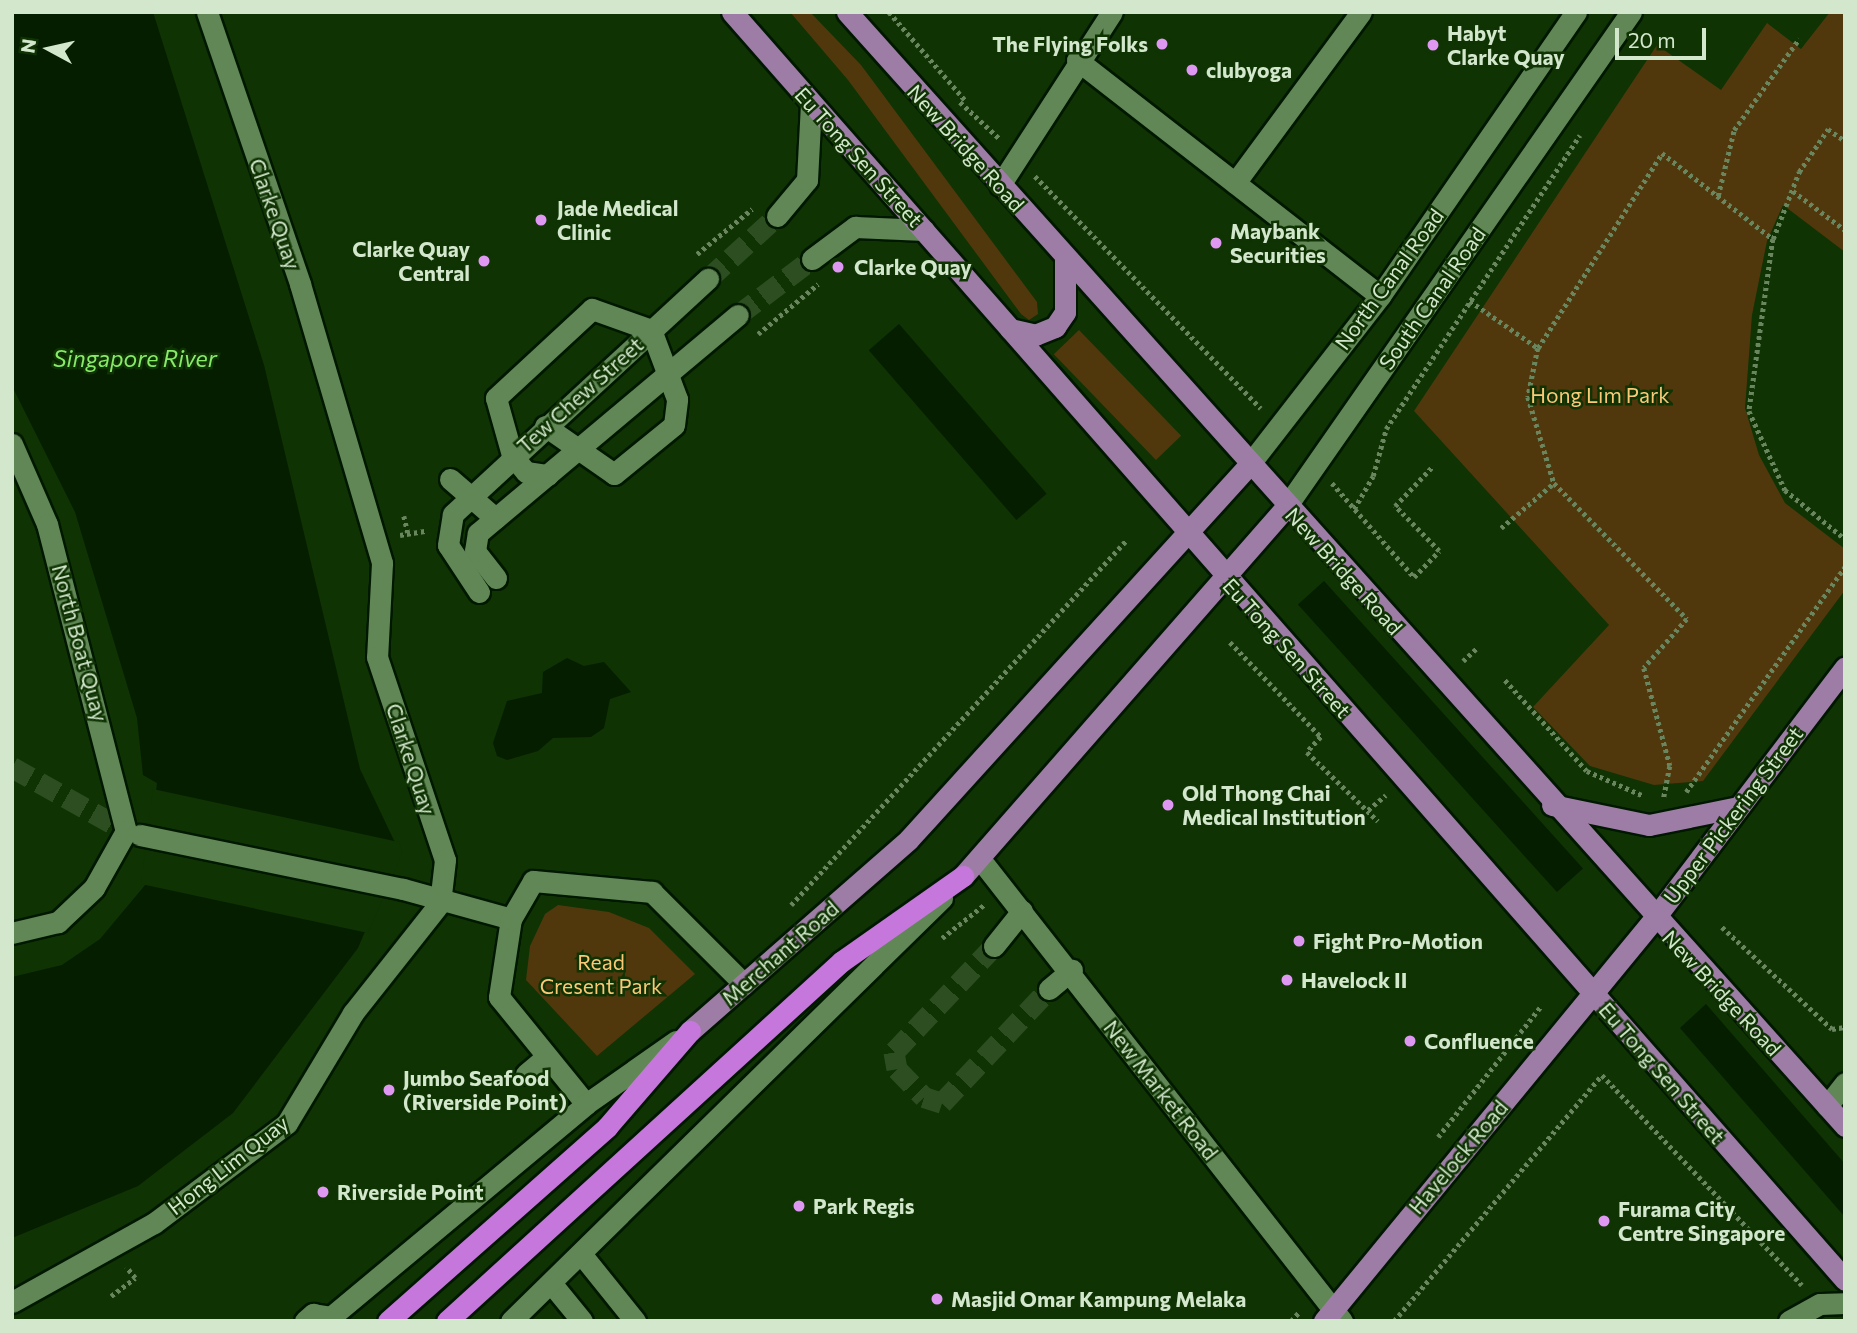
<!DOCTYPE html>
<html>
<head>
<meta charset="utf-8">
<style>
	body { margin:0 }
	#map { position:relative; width:1857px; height:1333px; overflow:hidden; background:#0f3303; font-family:Commissioner,sans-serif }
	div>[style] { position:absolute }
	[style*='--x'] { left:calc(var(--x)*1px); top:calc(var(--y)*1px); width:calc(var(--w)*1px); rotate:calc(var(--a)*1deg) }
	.green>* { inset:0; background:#50380c; transform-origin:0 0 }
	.water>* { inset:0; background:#051e00; transform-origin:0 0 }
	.pier>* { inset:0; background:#0f3303 }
	.minor-tunnel>* { height:21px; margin-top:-10.5px; transform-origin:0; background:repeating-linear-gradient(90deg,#2c4e21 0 21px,transparent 0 31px) }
	.path>* { height:4.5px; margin-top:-2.25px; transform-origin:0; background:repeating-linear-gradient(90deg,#69865f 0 3.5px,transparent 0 7px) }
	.roads { filter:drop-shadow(2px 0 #011800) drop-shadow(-2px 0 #011800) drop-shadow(0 2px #011800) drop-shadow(0 -2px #011800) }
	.minor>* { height:21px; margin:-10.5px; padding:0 10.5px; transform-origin:10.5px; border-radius:10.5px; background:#608755 }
	.major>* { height:21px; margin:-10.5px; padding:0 10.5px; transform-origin:10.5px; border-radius:10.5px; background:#9d7da6 }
	.highway>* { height:21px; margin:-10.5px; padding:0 10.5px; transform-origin:10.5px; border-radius:10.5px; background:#c677dc }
	.dots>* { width:19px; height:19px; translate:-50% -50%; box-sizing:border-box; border:4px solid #0f3303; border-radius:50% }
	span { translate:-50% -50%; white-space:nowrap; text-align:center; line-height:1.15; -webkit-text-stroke:5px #0f3303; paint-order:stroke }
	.poi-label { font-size:21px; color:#d2e7cc; font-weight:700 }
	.left { translate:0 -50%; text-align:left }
	.right { translate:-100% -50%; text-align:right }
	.street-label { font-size:21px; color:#d2e7cc }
	.park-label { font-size:21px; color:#fbc976 }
	.water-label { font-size:23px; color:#87ea68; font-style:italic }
	.frame { position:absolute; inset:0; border:14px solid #d2e7cc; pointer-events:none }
	.north { position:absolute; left:14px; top:14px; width:70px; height:70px; -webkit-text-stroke:5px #0f3303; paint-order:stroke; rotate:278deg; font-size:19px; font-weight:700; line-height:28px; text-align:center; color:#d2e7cc }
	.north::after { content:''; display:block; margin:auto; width:24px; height:32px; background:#d2e7cc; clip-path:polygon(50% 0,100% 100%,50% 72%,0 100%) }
	.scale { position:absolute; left:1615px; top:28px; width:91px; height:32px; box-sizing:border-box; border:4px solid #d2e7cc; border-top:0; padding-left:9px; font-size:21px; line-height:24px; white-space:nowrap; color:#d2e7cc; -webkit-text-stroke:5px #0f3303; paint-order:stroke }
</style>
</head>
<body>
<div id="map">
	<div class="green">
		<div style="clip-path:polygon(790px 12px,810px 12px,861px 65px,1037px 302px,1038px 314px,1029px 320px,1021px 314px,848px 80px)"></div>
		<div style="clip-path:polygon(1830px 12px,1845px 12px,1845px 252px,1783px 205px,1767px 241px,1752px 315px,1745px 408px,1759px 455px,1785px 503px,1845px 549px,1845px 590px,1703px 781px,1654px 785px,1590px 766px,1533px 707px,1609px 625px,1414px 411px,1657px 45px,1721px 90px,1767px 23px,1801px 49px)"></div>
		<div style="left:1079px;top:330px;width:147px;height:35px;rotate:46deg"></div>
		<div style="clip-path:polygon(558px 905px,609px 912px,649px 928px,695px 974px,597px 1056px,526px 980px,530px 946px,545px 914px)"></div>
	</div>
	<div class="water">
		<div style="clip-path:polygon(12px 12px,153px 12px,264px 365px,360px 769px,399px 851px,358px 948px,233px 1113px,138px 1186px,12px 1238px,12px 977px,62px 965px,100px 939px,146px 884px,157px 783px,143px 775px,137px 718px,75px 512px,12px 386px)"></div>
		<div style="left:899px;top:324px;width:225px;height:40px;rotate:49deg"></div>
		<div style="left:1324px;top:581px;width:387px;height:35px;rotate:48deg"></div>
		<div style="clip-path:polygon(567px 658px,584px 666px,604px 662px,631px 692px,610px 699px,604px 728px,591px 737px,553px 738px,538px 751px,507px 760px,497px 756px,493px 743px,507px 701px,542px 693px,543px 672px)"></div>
		<div style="clip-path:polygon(1706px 1004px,1845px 1164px,1845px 1217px,1680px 1028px)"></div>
	</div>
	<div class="pier">
		<div style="clip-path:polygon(153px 789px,399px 842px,402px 853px,368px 933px,141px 884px)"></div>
	</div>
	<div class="minor-tunnel">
		<div style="--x:708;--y:279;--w:93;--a:-42.4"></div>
		<div style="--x:738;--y:315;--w:93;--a:-37.1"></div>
		<div style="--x:12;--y:767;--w:131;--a:29.3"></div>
		<div style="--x:994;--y:946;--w:146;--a:133.3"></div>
		<div style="--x:894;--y:1052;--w:17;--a:80"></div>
		<div style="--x:897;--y:1069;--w:39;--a:46"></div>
		<div style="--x:924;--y:1097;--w:19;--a:18"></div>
		<div style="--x:942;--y:1103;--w:156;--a:-46.8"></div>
	</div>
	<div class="path">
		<div style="--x:889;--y:12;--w:116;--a:49.2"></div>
		<div style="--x:960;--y:102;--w:54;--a:42.8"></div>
		<div style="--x:1035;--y:176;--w:324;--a:45.8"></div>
		<div style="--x:1793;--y:191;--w:65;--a:36.9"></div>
		<div style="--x:1718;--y:196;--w:68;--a:-76.4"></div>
		<div style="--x:1734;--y:130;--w:112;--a:-54.5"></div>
		<div style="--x:1773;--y:239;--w:72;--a:-68.8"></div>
		<div style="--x:1799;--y:172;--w:52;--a:-56"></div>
		<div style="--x:1828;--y:129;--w:21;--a:35"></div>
		<div style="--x:697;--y:254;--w:71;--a:-39.3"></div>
		<div style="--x:1470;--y:301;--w:83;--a:34.7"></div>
		<div style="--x:1538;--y:348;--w:50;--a:101.5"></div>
		<div style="--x:1528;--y:397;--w:90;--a:73.2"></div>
		<div style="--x:1554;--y:483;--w:190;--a:45.6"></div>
		<div style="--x:1687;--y:619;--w:65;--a:131.3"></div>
		<div style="--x:1644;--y:668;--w:101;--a:75.1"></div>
		<div style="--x:1670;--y:766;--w:32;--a:101"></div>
		<div style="--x:758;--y:334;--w:78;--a:-39.8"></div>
		<div style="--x:1538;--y:348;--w:231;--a:-57.5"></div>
		<div style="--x:1662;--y:153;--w:140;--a:37.8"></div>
		<div style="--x:1773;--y:239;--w:174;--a:97.9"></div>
		<div style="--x:1749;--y:411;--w:87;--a:65.5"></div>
		<div style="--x:1785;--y:490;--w:77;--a:39.2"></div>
		<div style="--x:1332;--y:483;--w:125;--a:48.9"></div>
		<div style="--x:1414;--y:577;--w:36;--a:-46"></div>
		<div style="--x:1439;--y:551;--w:63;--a:-134.4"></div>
		<div style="--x:1395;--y:506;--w:54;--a:-46.5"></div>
		<div style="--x:1354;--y:509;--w:38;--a:-60"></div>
		<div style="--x:1373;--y:476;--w:49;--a:-74.5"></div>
		<div style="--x:1386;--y:429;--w:352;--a:-56.6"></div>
		<div style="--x:404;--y:516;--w:17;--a:77"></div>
		<div style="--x:1501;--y:528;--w:70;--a:-40.3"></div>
		<div style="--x:400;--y:535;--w:25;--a:-9"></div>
		<div style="--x:1230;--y:642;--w:132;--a:46.2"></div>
		<div style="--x:1321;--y:737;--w:21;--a:133"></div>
		<div style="--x:1307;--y:752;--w:99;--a:44.2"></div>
		<div style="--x:1463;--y:661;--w:19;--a:-43"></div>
		<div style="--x:1505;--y:680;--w:122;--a:48"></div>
		<div style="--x:1587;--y:771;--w:62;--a:23.7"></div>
		<div style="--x:1686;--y:792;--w:276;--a:-54.8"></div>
		<div style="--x:1368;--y:810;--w:23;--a:-40"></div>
		<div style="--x:791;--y:905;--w:496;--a:-47.4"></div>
		<div style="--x:1722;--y:927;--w:150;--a:42.8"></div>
		<div style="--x:1832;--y:1029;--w:13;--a:-9"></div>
		<div style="--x:942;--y:938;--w:55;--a:-38.3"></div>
		<div style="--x:1438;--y:1137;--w:167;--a:-51.8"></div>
		<div style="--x:111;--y:1296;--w:30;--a:-37"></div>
		<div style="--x:135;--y:1278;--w:14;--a:-129"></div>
		<div style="--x:1291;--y:1321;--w:13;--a:-48"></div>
		<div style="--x:1394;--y:1321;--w:322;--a:-49.8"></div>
		<div style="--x:1602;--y:1075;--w:290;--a:46.4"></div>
	</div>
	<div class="roads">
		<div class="minor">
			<div style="--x:207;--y:12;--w:287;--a:71.1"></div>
			<div style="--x:300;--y:284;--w:291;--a:73.6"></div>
			<div style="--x:382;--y:563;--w:94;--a:93"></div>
			<div style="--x:377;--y:657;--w:214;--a:71.5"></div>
			<div style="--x:445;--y:860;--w:43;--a:96.6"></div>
			<div style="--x:1077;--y:60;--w:384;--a:37.9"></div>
			<div style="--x:1235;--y:183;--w:212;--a:-53.6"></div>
			<div style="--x:1000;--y:185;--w:206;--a:-57.1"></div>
			<div style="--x:777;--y:216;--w:47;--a:-50.2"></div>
			<div style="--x:807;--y:180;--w:77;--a:-87"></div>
			<div style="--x:812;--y:259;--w:54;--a:-36.7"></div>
			<div style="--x:855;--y:227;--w:69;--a:2.5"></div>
			<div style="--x:545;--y:426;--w:84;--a:34.8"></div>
			<div style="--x:614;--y:474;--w:77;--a:-39.2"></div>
			<div style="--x:674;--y:425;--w:26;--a:-83"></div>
			<div style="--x:677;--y:399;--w:74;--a:-110.6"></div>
			<div style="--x:651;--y:330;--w:63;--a:-160.4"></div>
			<div style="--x:592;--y:309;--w:131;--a:137.2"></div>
			<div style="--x:496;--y:398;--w:59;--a:74.3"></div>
			<div style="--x:512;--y:455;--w:22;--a:51"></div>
			<div style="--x:526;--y:472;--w:22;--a:8"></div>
			<div style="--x:12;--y:444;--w:87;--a:66.4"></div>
			<div style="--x:47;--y:524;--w:317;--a:75.6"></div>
			<div style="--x:126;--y:831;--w:65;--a:119.3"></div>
			<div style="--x:94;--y:888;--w:50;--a:136.6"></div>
			<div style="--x:58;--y:922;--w:47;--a:166.6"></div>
			<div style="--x:1249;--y:465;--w:214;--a:-52.2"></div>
			<div style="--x:1380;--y:296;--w:345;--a:-55.4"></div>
			<div style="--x:450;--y:479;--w:60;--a:40.9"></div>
			<div style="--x:1286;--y:507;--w:603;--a:-55.12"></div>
			<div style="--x:496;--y:578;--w:34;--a:-128"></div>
			<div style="--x:475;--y:551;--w:18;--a:-81"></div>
			<div style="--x:478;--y:533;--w:339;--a:-40"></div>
			<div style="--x:479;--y:592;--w:56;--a:-123.4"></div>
			<div style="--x:448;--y:545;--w:31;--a:-81"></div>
			<div style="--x:453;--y:514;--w:347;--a:-42.7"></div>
			<div style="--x:140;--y:835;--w:268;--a:11.6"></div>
			<div style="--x:403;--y:889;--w:112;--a:15.5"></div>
			<div style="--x:980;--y:859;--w:587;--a:51.92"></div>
			<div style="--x:994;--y:946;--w:45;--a:-51.3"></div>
			<div style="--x:1049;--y:989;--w:30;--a:-40"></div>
			<div style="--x:526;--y:1074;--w:26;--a:-40"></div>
			<div style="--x:586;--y:1104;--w:138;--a:-129.1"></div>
			<div style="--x:499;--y:997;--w:79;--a:-81.3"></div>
			<div style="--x:511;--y:919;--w:44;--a:-59.9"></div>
			<div style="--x:533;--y:881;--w:120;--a:5.3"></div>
			<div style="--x:652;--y:892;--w:130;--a:45"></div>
			<div style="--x:1827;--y:1106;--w:29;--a:-52"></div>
			<div style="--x:582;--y:1255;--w:85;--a:51.2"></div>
			<div style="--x:551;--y:1283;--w:49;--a:50.8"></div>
			<div style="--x:12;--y:1302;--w:162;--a:-29.1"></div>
			<div style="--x:154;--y:1223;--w:166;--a:-36.9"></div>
			<div style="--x:287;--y:1123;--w:128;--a:-59"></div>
			<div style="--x:353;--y:1013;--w:140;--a:-51.7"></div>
			<div style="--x:305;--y:1321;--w:11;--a:-41"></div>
			<div style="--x:313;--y:1314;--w:18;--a:9"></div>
			<div style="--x:326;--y:1321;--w:339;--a:-39.8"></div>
			<div style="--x:586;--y:1104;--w:110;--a:-35"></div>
			<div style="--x:511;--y:1321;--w:604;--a:-44.46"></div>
			<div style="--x:1789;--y:1321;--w:35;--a:-29"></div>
			<div style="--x:1820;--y:1304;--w:25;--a:-2"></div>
		</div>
		<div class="major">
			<div style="--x:732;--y:12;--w:1687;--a:48.72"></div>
			<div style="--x:847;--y:12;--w:1496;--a:48.14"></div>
			<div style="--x:1010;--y:329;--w:26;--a:13"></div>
			<div style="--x:1035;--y:335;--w:22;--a:-22"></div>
			<div style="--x:1055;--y:327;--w:18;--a:-56"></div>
			<div style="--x:1065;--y:312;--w:53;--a:-90"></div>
			<div style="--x:1552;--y:805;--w:99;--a:11.7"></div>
			<div style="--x:1649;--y:825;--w:91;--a:-11.4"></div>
			<div style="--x:963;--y:876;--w:490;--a:-48.8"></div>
			<div style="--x:690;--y:1031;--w:291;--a:-41.2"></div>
			<div style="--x:909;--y:839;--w:505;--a:-47.73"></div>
			<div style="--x:1324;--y:1321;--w:520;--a:-50.62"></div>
			<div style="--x:1654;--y:919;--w:316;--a:-52.8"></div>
		</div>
		<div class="highway">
			<div style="--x:388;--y:1321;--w:293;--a:-41.5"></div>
			<div style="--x:607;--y:1127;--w:127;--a:-49.2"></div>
			<div style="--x:447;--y:1321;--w:534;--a:-42.35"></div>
			<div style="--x:842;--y:961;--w:148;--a:-35.1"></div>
		</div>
	</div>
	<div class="dots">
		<div style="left:1162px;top:44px;background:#de98f2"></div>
		<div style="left:1433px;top:45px;background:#de98f2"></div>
		<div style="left:1192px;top:70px;background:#de98f2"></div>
		<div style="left:541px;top:220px;background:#de98f2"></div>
		<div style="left:1216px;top:243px;background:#de98f2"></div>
		<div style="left:484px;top:261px;background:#de98f2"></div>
		<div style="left:838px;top:267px;background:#de98f2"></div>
		<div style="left:1168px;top:805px;background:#de98f2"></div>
		<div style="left:1299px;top:941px;background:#de98f2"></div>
		<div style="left:1287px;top:980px;background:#de98f2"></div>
		<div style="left:1410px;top:1041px;background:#de98f2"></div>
		<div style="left:389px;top:1090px;background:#de98f2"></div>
		<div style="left:323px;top:1192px;background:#de98f2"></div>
		<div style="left:799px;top:1206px;background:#de98f2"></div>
		<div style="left:1604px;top:1221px;background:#de98f2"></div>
		<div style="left:937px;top:1299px;background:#de98f2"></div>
	</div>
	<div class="poi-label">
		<span class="left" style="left:1447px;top:45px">Habyt<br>Clarke Quay</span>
		<span class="right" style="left:1148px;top:44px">The Flying Folks</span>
		<span class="left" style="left:1206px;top:70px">clubyoga</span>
		<span class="left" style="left:557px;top:220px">Jade Medical<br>Clinic</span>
		<span class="left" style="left:1230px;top:243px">Maybank<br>Securities</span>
		<span class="right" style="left:470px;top:261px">Clarke Quay<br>Central</span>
		<span class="left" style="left:854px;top:267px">Clarke Quay</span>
		<span class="left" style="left:1182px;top:805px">Old Thong Chai<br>Medical Institution</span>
		<span class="left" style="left:1313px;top:941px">Fight Pro-Motion</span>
		<span class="left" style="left:1301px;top:980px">Havelock II</span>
		<span class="left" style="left:1424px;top:1041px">Confluence</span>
		<span class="left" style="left:403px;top:1090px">Jumbo Seafood<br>(Riverside Point)</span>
		<span class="left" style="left:337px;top:1192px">Riverside Point</span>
		<span class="left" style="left:813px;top:1206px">Park Regis</span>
		<span class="left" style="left:1618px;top:1221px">Furama City<br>Centre Singapore</span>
		<span class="left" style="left:951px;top:1299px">Masjid Omar Kampung Melaka</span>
	</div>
	<div class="street-label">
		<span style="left:966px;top:148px;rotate:48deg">New Bridge Road</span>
		<span style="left:859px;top:157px;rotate:48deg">Eu Tong Sen Street</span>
		<span style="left:275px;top:214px;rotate:71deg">Clarke Quay</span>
		<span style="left:1389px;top:279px;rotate:-54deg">North Canal Road</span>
		<span style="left:1432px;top:298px;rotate:-55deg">South Canal Road</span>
		<span style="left:580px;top:395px;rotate:-42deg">Tew Chew Street</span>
		<span style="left:1344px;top:571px;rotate:48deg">New Bridge Road</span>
		<span style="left:80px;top:643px;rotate:75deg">North Boat Quay</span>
		<span style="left:1287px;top:648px;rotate:48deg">Eu Tong Sen Street</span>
		<span style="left:411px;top:759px;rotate:72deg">Clarke Quay</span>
		<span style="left:1733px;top:815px;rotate:-53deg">Upper Pickering Street</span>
		<span style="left:780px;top:953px;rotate:-41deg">Merchant Road</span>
		<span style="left:1722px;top:993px;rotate:47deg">New Bridge Road</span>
		<span style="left:1662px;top:1073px;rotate:49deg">Eu Tong Sen Street</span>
		<span style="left:1161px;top:1090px;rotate:52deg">New Market Road</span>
		<span style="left:1458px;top:1157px;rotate:-50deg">Havelock Road</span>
		<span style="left:228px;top:1165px;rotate:-38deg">Hong Lim Quay</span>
	</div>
	<div class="park-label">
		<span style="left:1600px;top:395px">Hong Lim Park</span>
		<span style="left:601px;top:974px">Read<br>Cresent Park</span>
	</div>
	<div class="water-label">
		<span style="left:135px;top:358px">Singapore River</span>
	</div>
	<div class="frame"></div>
	<div class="north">N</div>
	<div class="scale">20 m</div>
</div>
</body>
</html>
